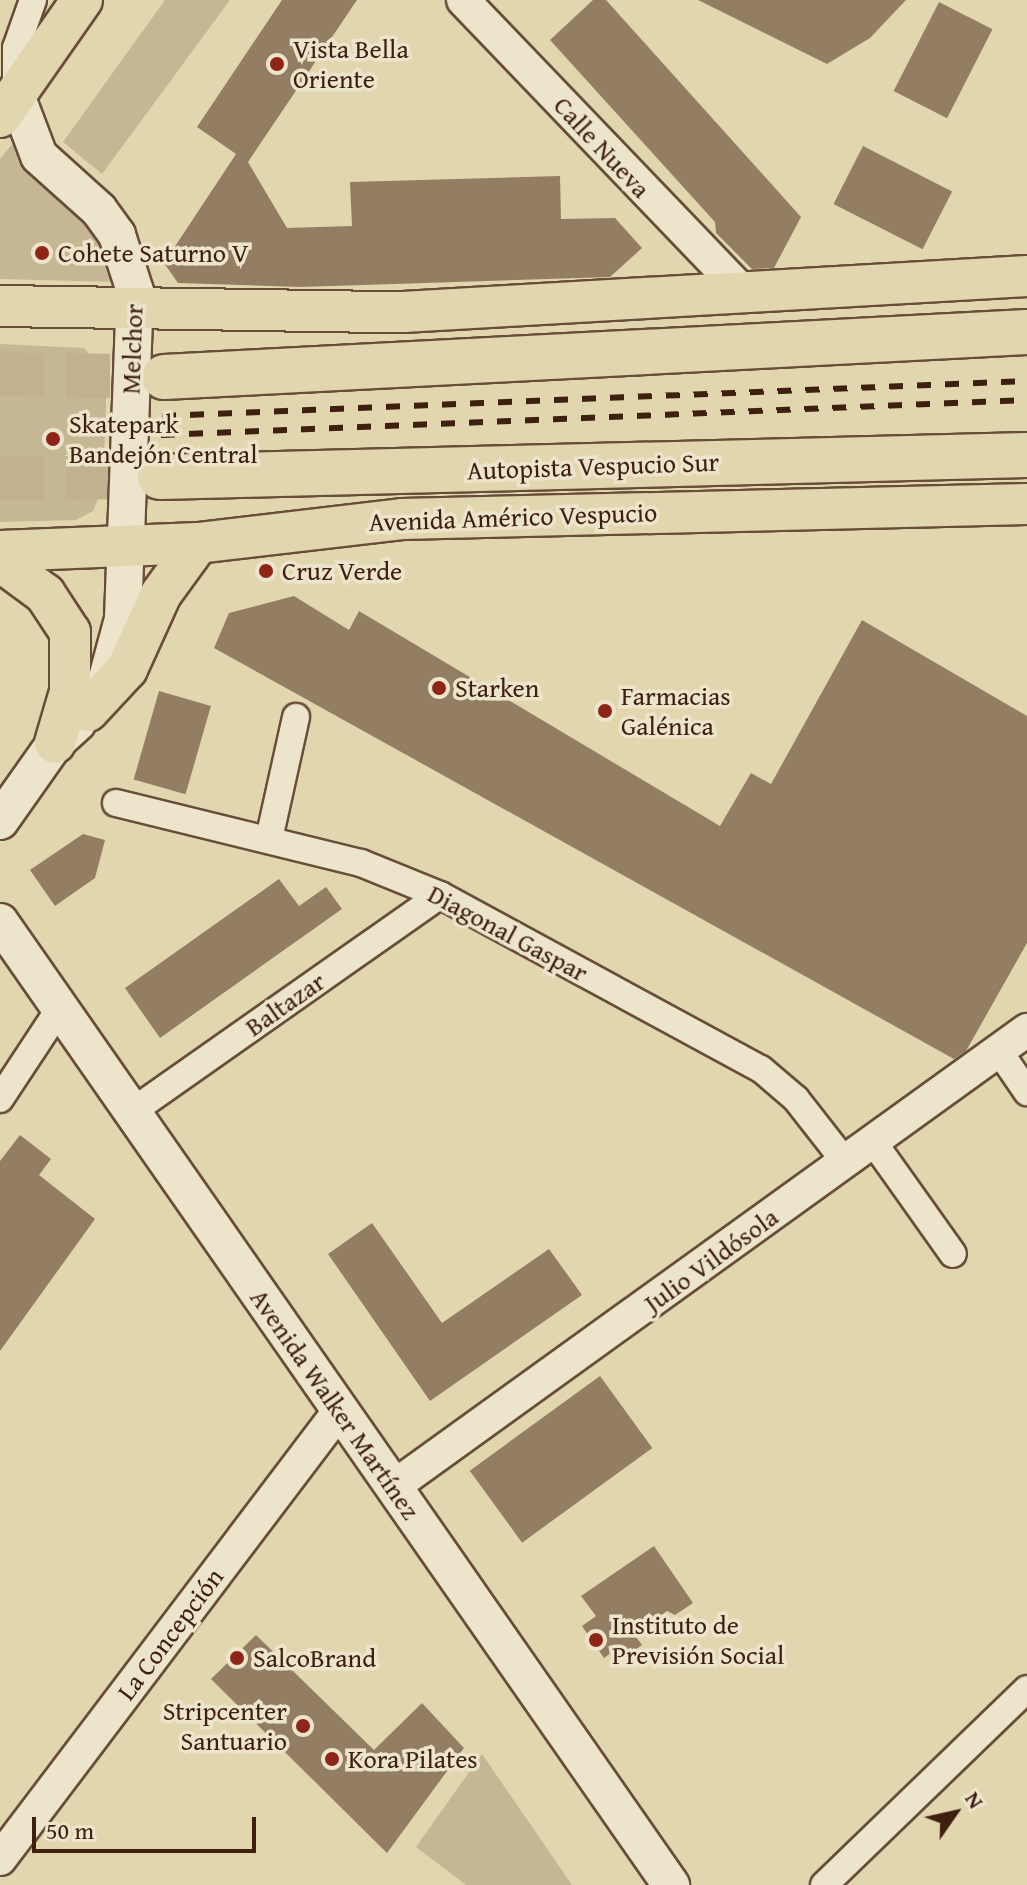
<!DOCTYPE html>
<html>
<head>
<meta charset="utf-8">
<style>
	body { margin:0 }
	#map { position:relative; width:1027px; height:1885px; overflow:hidden; background:#e2d6af; font-family:"Gentium Book Plus",serif }
	div>[style] { position:absolute }
	[style*='--x'] { left:calc(var(--x)*1px); top:calc(var(--y)*1px); width:calc(var(--w)*1px); rotate:calc(var(--a)*1deg) }
	.green>* { inset:0; background:#c6b794 }
	.building>* { inset:0; background:#947e63; transform-origin:0 0 }
	.motorway-tunnel>* { height:44px; margin-top:-22px; transform-origin:0; background:repeating-linear-gradient(90deg,#c1b18f 0 44px,transparent 0 66px) }
	.roads { filter:drop-shadow(2px 0 #684d38) drop-shadow(-2px 0 #684d38) drop-shadow(0 2px #684d38) drop-shadow(0 -2px #684d38) }
	.minor>* { height:26px; margin:-13px; padding:0 13px; transform-origin:13px; border-radius:13px; background:#ece4cb }
	.tertiary>* { height:32px; margin:-16px; padding:0 16px; transform-origin:16px; border-radius:16px; background:#ece4cb }
	.secondary>* { height:36px; margin:-18px; padding:0 18px; transform-origin:18px; border-radius:18px; background:#ece4cb }
	.primary>* { height:40px; margin:-20px; padding:0 20px; transform-origin:20px; border-radius:20px; background:#e2d6af }
	.motorway>* { height:44px; margin:-22px; padding:0 22px; transform-origin:22px; border-radius:22px; background:#e2d6af }
	.rail>* { height:6px; margin-top:-3px; transform-origin:0; background:repeating-linear-gradient(90deg,#3f1f10 0 14px,transparent 0 28px) }
	.dots>* { width:22px; height:22px; translate:-50% -50%; box-sizing:border-box; border:4px solid #ece4cb; border-radius:50% }
	span { translate:-50% -50%; white-space:nowrap; text-align:center; line-height:1.15; -webkit-text-stroke:7px #ece4cb; paint-order:stroke }
	.poi-label { font-size:26px; color:#3f1f10 }
	.left { translate:0 -50%; text-align:left }
	.right { translate:-100% -50%; text-align:right }
	.street-label { font-size:26px; color:#3f1f10 }
	.north { position:absolute; left:915px; top:1773px; width:80px; height:80px; -webkit-text-stroke:6px #ece4cb; paint-order:stroke; rotate:56deg; font-size:22px; font-weight:700; line-height:32px; text-align:center; color:#3f1f10 }
	.north::after { content:''; display:block; margin:auto; width:28px; height:36px; background:#3f1f10; clip-path:polygon(50% 0,100% 100%,50% 72%,0 100%) }
	.scale { position:absolute; left:32px; top:1817px; width:224px; height:36px; box-sizing:border-box; border:4px solid #3f1f10; border-top:0; padding-left:10px; font-size:24px; line-height:28px; white-space:nowrap; color:#3f1f10; -webkit-text-stroke:6px #ece4cb; paint-order:stroke }
</style>
</head>
<body>
<div id="map">
	<div class="green">
		<div style="clip-path:polygon(165px 0,230px 0,102px 174px,63px 142px)"></div>
		<div style="clip-path:polygon(12px 144px,101px 232px,114px 282px,0 279px,0 159px)"></div>
		<div style="clip-path:polygon(0 344px,84px 348px,107px 376px,103px 487px,93px 511px,76px 520px,0 522px)"></div>
		<div style="clip-path:polygon(482px 1754px,572px 1885px,466px 1885px,416px 1847px)"></div>
	</div>
	<div class="building">
		<div style="clip-path:polygon(282px 0,357px 0,248px 162px,287px 228px,352px 226px,350px 182px,560px 176px,561px 219px,615px 218px,642px 248px,610px 277px,301px 287px,178px 283px,164px 263px,236px 154px,197px 127px)"></div>
		<div style="clip-path:polygon(593px 0,606px 0,801px 217px,774px 268px,752px 269px,716px 233px,715px 222px,550px 40px)"></div>
		<div style="clip-path:polygon(698px 0,906px 0,870px 38px,827px 64px)"></div>
		<div style="left:939px;top:2px;width:60px;height:100px;rotate:27deg"></div>
		<div style="left:863px;top:146px;width:100px;height:65px;rotate:27deg"></div>
		<div style="clip-path:polygon(294px 596px,349px 630px,359px 611px,720px 826px,751px 773px,771px 784px,862px 620px,1027px 716px,1027px 943px,966px 1051px,954px 1059px,214px 648px,229px 613px)"></div>
		<div style="left:159px;top:691px;width:54px;height:92px;rotate:16deg"></div>
		<div style="clip-path:polygon(83px 834px,105px 840px,95px 878px,55px 906px,30px 870px)"></div>
		<div style="clip-path:polygon(279px 879px,299px 906px,326px 887px,342px 909px,160px 1038px,125px 988px)"></div>
		<div style="clip-path:polygon(20px 1135px,51px 1159px,39px 1175px,95px 1219px,0 1351px,0 1161px)"></div>
		<div style="clip-path:polygon(372px 1223px,442px 1323px,549px 1249px,582px 1295px,430px 1401px,328px 1254px)"></div>
		<div style="left:600px;top:1376px;width:89px;height:161px;rotate:54deg"></div>
		<div style="clip-path:polygon(654px 1546px,693px 1603px,675px 1615px,667px 1611px,634px 1634px,642px 1645px,622px 1659px,615px 1650px,604px 1658px,582px 1626px,596px 1616px,581px 1596px)"></div>
		<div style="clip-path:polygon(256px 1635px,374px 1750px,422px 1703px,464px 1748px,387px 1853px,211px 1679px)"></div>
	</div>
	<div class="motorway-tunnel">
		<div style="--x:0;--y:374;--w:164;--a:1"></div>
		<div style="--x:0;--y:478;--w:160;--a:-0.4"></div>
	</div>
	<div class="roads">
		<div class="minor">
			<div style="--x:16;--y:95;--w:47;--a:-90"></div>
			<div style="--x:16;--y:48;--w:51;--a:-70.5"></div>
			<div style="--x:116;--y:803;--w:252;--a:13.8"></div>
			<div style="--x:361;--y:863;--w:85;--a:22.1"></div>
			<div style="--x:440;--y:895;--w:365;--a:28.5"></div>
			<div style="--x:761;--y:1069;--w:46;--a:40.6"></div>
			<div style="--x:796;--y:1099;--w:81;--a:52"></div>
			<div style="--x:269;--y:839;--w:125;--a:-77.5"></div>
			<div style="--x:999;--y:1051;--w:50;--a:55.7"></div>
			<div style="--x:0;--y:1099;--w:105;--a:-56.6"></div>
			<div style="--x:130;--y:1113;--w:379;--a:-35.1"></div>
			<div style="--x:874;--y:1143;--w:136;--a:54.6"></div>
			<div style="--x:824;--y:1885;--w:282;--a:-44"></div>
		</div>
		<div class="tertiary">
			<div style="--x:463;--y:0;--w:405;--a:46.2"></div>
			<div style="--x:393;--y:1487;--w:782;--a:-35.78"></div>
			<div style="--x:0;--y:1859;--w:563;--a:-52.87"></div>
		</div>
		<div class="secondary">
			<div style="--x:16;--y:95;--w:65;--a:69.3"></div>
			<div style="--x:39;--y:156;--w:81;--a:42"></div>
			<div style="--x:99;--y:210;--w:31;--a:54"></div>
			<div style="--x:117;--y:235;--w:59;--a:72.2"></div>
			<div style="--x:135;--y:291;--w:328;--a:92.1"></div>
			<div style="--x:123;--y:619;--w:65;--a:105.1"></div>
			<div style="--x:0;--y:821;--w:95;--a:-54.8"></div>
			<div style="--x:55;--y:743;--w:30;--a:-42"></div>
			<div style="--x:0;--y:922;--w:1174;--a:55.13"></div>
		</div>
		<div class="primary">
			<div style="--x:0;--y:117;--w:143;--a:-55"></div>
			<div style="--x:0;--y:306;--w:403;--a:0.9"></div>
			<div style="--x:403;--y:312;--w:625;--a:-3.3"></div>
			<div style="--x:0;--y:551;--w:198;--a:-2.3"></div>
			<div style="--x:198;--y:543;--w:205;--a:-6.7"></div>
			<div style="--x:402;--y:519;--w:625;--a:-1.37"></div>
			<div style="--x:0;--y:561;--w:56;--a:36.3"></div>
			<div style="--x:45;--y:594;--w:45;--a:56.7"></div>
			<div style="--x:70;--y:632;--w:60;--a:90"></div>
			<div style="--x:70;--y:692;--w:53;--a:106.4"></div>
			<div style="--x:88;--y:711;--w:57;--a:-47.1"></div>
			<div style="--x:127;--y:669;--w:82;--a:-65.6"></div>
			<div style="--x:161;--y:594;--w:63;--a:-54"></div>
		</div>
		<div class="motorway">
			<div style="--x:164;--y:377;--w:864;--a:-2.98"></div>
			<div style="--x:160;--y:477;--w:867;--a:-1.45"></div>
		</div>
	</div>
	<div class="rail">
		<div style="--x:162;--y:416;--w:866;--a:-2.32"></div>
		<div style="--x:161;--y:435;--w:867;--a:-2.31"></div>
	</div>
	<div class="dots">
		<div style="left:277px;top:64px;background:#8f2418"></div>
		<div style="left:42px;top:253px;background:#8f2418"></div>
		<div style="left:53px;top:439px;background:#8f2418"></div>
		<div style="left:266px;top:571px;background:#8f2418"></div>
		<div style="left:439px;top:688px;background:#8f2418"></div>
		<div style="left:605px;top:711px;background:#8f2418"></div>
		<div style="left:596px;top:1640px;background:#8f2418"></div>
		<div style="left:237px;top:1658px;background:#8f2418"></div>
		<div style="left:303px;top:1726px;background:#8f2418"></div>
		<div style="left:332px;top:1759px;background:#8f2418"></div>
	</div>
	<div class="poi-label">
		<span class="left" style="left:293px;top:64px">Vista Bella<br>Oriente</span>
		<span class="left" style="left:58px;top:253px">Cohete Saturno V</span>
		<span class="left" style="left:69px;top:439px">Skatepark<br>Bandejón Central</span>
		<span class="left" style="left:282px;top:571px">Cruz Verde</span>
		<span class="left" style="left:455px;top:688px">Starken</span>
		<span class="left" style="left:621px;top:711px">Farmacias<br>Galénica</span>
		<span class="left" style="left:612px;top:1640px">Instituto de<br>Previsión Social</span>
		<span class="left" style="left:253px;top:1658px">SalcoBrand</span>
		<span class="right" style="left:287px;top:1726px">Stripcenter<br>Santuario</span>
		<span class="left" style="left:348px;top:1759px">Kora Pilates</span>
	</div>
	<div class="street-label">
		<span style="left:602px;top:147px;rotate:47deg">Calle Nueva</span>
		<span style="left:132px;top:349px;rotate:-88deg">Melchor</span>
		<span style="left:593px;top:466px;rotate:-2deg">Autopista Vespucio Sur</span>
		<span style="left:513px;top:517px;rotate:-2deg">Avenida Américo Vespucio</span>
		<span style="left:508px;top:933px;rotate:28deg">Diagonal Gaspar</span>
		<span style="left:285px;top:1004px;rotate:-35deg">Baltazar</span>
		<span style="left:711px;top:1260px;rotate:-36deg">Julio Vildósola</span>
		<span style="left:335px;top:1404px;rotate:55deg">Avenida Walker Martínez</span>
		<span style="left:170px;top:1634px;rotate:-53deg">La Concepción</span>
	</div>
	<div class="north">N</div>
	<div class="scale">50 m</div>
</div>
</body>
</html>
